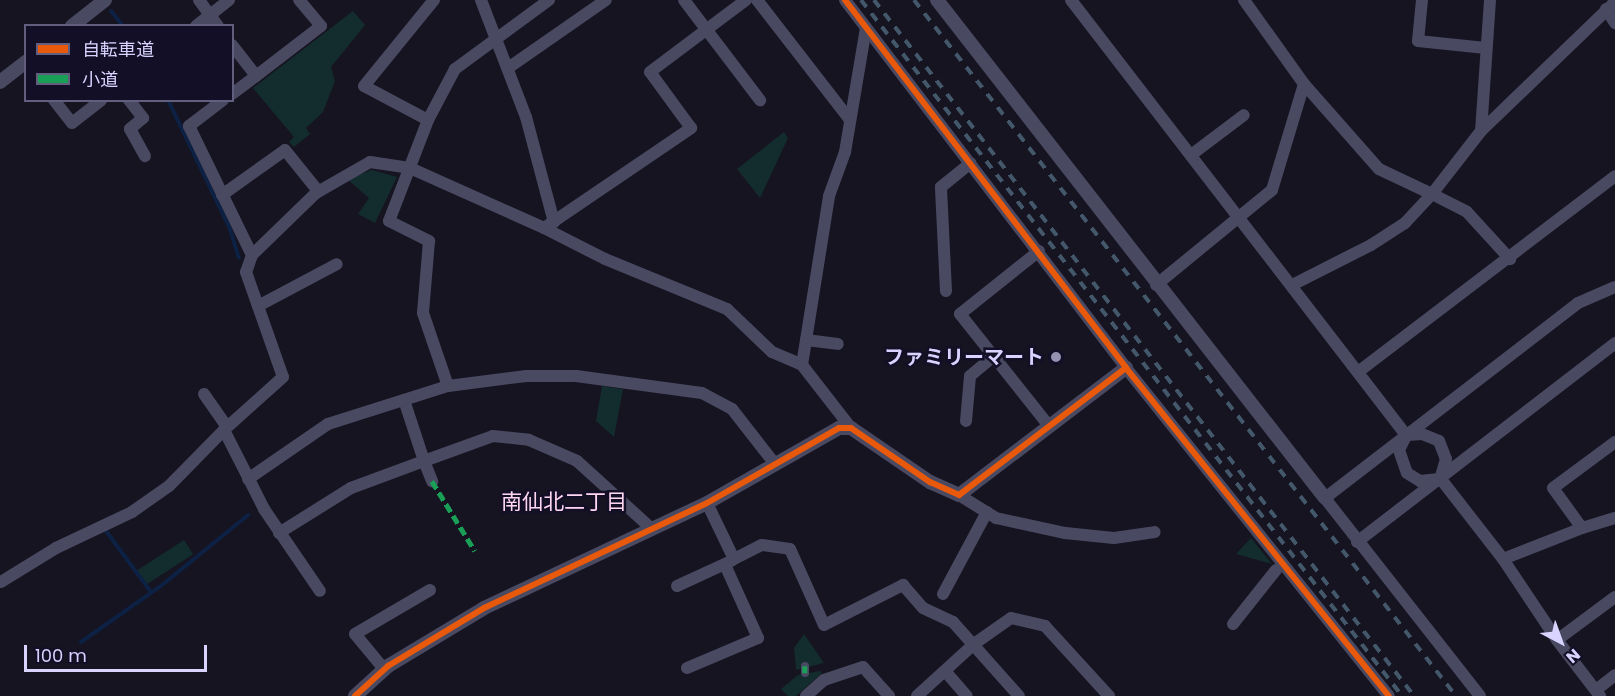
<!DOCTYPE html>
<html>
<head>
<meta charset="utf-8">
<style>
	body { margin:0 }
	#map { position:relative; width:1615px; height:696px; overflow:hidden; background:#161421; font-family:Poppins,"Noto Sans JP",sans-serif }
	div>[style] { position:absolute }
	[style*='--x'] { left:calc(var(--x)*1px); top:calc(var(--y)*1px); width:calc(var(--w)*1px); rotate:calc(var(--a)*1deg) }
	.green>* { inset:0; background:#132c2d; transform-origin:0 0 }
	.stream>* { height:4px; margin:-2px; padding:0 2px; transform-origin:2px; border-radius:2px; background:#0d2144 }
	.pedestrian>* { height:8px; margin:-4px; padding:0 4px; transform-origin:4px; border-radius:4px; background:#4a4962 }
	.minor>* { height:12px; margin:-6px; padding:0 6px; transform-origin:6px; border-radius:6px; background:#4a4962 }
	.tertiary>* { height:14px; margin:-7px; padding:0 7px; transform-origin:7px; border-radius:7px; background:#4a4962 }
	.rail>* { height:4px; margin-top:-2px; transform-origin:0; background:repeating-linear-gradient(90deg,#43596b 0 9px,transparent 0 17px) }
	.quiet>* { height:4.5px; margin-top:-2.25px; transform-origin:0; background:repeating-linear-gradient(90deg,#1a9f57 0 9px,transparent 0 13.5px) }
	.cycleway>* { height:6px; margin:-3px; padding:0 3px; transform-origin:3px; border-radius:3px; background:#e8590c }
	.dots>* { width:16px; height:16px; translate:-50% -50%; box-sizing:border-box; border:3px solid #130f26; border-radius:50% }
	span { translate:-50% -50%; white-space:nowrap; text-align:center; line-height:1.15; -webkit-text-stroke:5px #130f26; paint-order:stroke }
	.poi-label { font-size:20px; color:#d9d4ff; font-weight:700 }
	.right { translate:-100% -50%; text-align:right }
	.neighbourhood-label { font-size:21px; color:#ffd6f0 }
	.legend { position:absolute; left:24px; top:24px; width:210px; height:78px; box-sizing:border-box; background:#130f26; border:2px solid #625e7d; margin:0; padding:8px 10px; list-style:none; font-size:18px; color:#d9d4ff }
	.legend li { display:flex; align-items:center; gap:12px; height:30px }
	.legend b { width:30px; border:2px solid #625e7d }
	.north { position:absolute; left:1531px; top:612px; width:60px; height:60px; -webkit-text-stroke:4px #130f26; paint-order:stroke; rotate:139deg; font-size:16px; font-weight:700; line-height:24px; text-align:center; color:#d9d4ff }
	.north::after { content:''; display:block; margin:auto; width:21px; height:27px; background:#d9d4ff; clip-path:polygon(50% 0,100% 100%,50% 72%,0 100%) }
	.scale { position:absolute; left:24px; top:645px; width:183px; height:27px; box-sizing:border-box; border:3px solid #d9d4ff; border-top:0; padding-left:8px; font-size:18px; line-height:21px; white-space:nowrap; color:#d9d4ff; -webkit-text-stroke:4px #130f26; paint-order:stroke }
</style>
</head>
<body>
<div id="map">
	<div class="green">
		<div style="clip-path:polygon(353px 11px,365px 25px,331px 67px,335px 81px,323px 112px,306px 128px,310px 134px,294px 147px,289px 142px,294px 137px,253px 88px)"></div>
		<div style="clip-path:polygon(784px 132px,788px 138px,760px 198px,737px 169px)"></div>
		<div style="clip-path:polygon(372px 170px,397px 177px,375px 223px,358px 214px,369px 198px,347px 179px)"></div>
		<div style="clip-path:polygon(602px 386px,623px 389px,614px 437px,596px 421px)"></div>
		<div style="clip-path:polygon(1251px 538px,1272px 564px,1236px 554px)"></div>
		<div style="left:184px;top:540px;width:17px;height:58px;rotate:57deg"></div>
		<div style="clip-path:polygon(804px 634px,824px 663px,796px 670px,794px 648px)"></div>
		<div style="clip-path:polygon(820px 671px,822px 673px,796px 696px,788px 696px,781px 689px,798px 675px)"></div>
	</div>
	<div class="stream">
		<div style="--x:111;--y:11;--w:19;--a:51"></div>
		<div style="--x:168;--y:100;--w:143;--a:64.3"></div>
		<div style="--x:230;--y:229;--w:30;--a:73"></div>
		<div style="--x:106;--y:531;--w:76;--a:53.6"></div>
		<div style="--x:81;--y:642;--w:99;--a:-35.1"></div>
		<div style="--x:162;--y:585;--w:111;--a:-39.1"></div>
	</div>
	<div class="pedestrian">
		<div style="--x:805;--y:666;--w:7;--a:90"></div>
	</div>
	<div class="minor">
		<div style="--x:199;--y:0;--w:32;--a:54"></div>
		<div style="--x:481;--y:0;--w:125;--a:69"></div>
		<div style="--x:526;--y:117;--w:109;--a:75.1"></div>
		<div style="--x:549;--y:0;--w:117;--a:143.7"></div>
		<div style="--x:455;--y:69;--w:58;--a:117.9"></div>
		<div style="--x:428;--y:120;--w:108;--a:111.1"></div>
		<div style="--x:389;--y:221;--w:45;--a:26.6"></div>
		<div style="--x:429;--y:241;--w:72;--a:94.8"></div>
		<div style="--x:423;--y:313;--w:77;--a:71.1"></div>
		<div style="--x:448;--y:386;--w:79;--a:-7.3"></div>
		<div style="--x:526;--y:376;--w:50;--a:0"></div>
		<div style="--x:576;--y:376;--w:127;--a:7.7"></div>
		<div style="--x:702;--y:393;--w:34;--a:28"></div>
		<div style="--x:732;--y:409;--w:70;--a:52"></div>
		<div style="--x:684;--y:0;--w:126;--a:52.8"></div>
		<div style="--x:757;--y:0;--w:152;--a:52.2"></div>
		<div style="--x:845;--y:0;--w:463;--a:52.6"></div>
		<div style="--x:1126;--y:368;--w:420;--a:51.3"></div>
		<div style="--x:1071;--y:0;--w:549;--a:52.4"></div>
		<div style="--x:1244;--y:0;--w:103;--a:54.5"></div>
		<div style="--x:1304;--y:84;--w:113;--a:48.6"></div>
		<div style="--x:1379;--y:169;--w:59;--a:25.3"></div>
		<div style="--x:1432;--y:194;--w:40;--a:133"></div>
		<div style="--x:1405;--y:223;--w:40;--a:147.1"></div>
		<div style="--x:1371;--y:245;--w:89;--a:153.1"></div>
		<div style="--x:1422;--y:0;--w:41;--a:95.6"></div>
		<div style="--x:1418;--y:41;--w:68;--a:5.9"></div>
		<div style="--x:1490;--y:0;--w:131;--a:93.9"></div>
		<div style="--x:1481;--y:131;--w:80;--a:127.9"></div>
		<div style="--x:1432;--y:194;--w:39;--a:27"></div>
		<div style="--x:1467;--y:212;--w:64;--a:47.5"></div>
		<div style="--x:1606;--y:9;--w:17;--a:57"></div>
		<div style="--x:196;--y:26;--w:42;--a:-38.2"></div>
		<div style="--x:232;--y:45;--w:39;--a:52"></div>
		<div style="--x:256;--y:76;--w:82;--a:-37.6"></div>
		<div style="--x:321;--y:26;--w:34;--a:-130"></div>
		<div style="--x:508;--y:68;--w:119;--a:-34.8"></div>
		<div style="--x:232;--y:94;--w:30;--a:-37"></div>
		<div style="--x:54;--y:100;--w:29;--a:52"></div>
		<div style="--x:72;--y:123;--w:37;--a:-38"></div>
		<div style="--x:129;--y:100;--w:23;--a:52"></div>
		<div style="--x:143;--y:118;--w:17;--a:140"></div>
		<div style="--x:130;--y:129;--w:31;--a:61"></div>
		<div style="--x:223;--y:100;--w:43;--a:142.6"></div>
		<div style="--x:189;--y:126;--w:144;--a:64"></div>
		<div style="--x:252;--y:255;--w:18;--a:109"></div>
		<div style="--x:246;--y:272;--w:111;--a:70.6"></div>
		<div style="--x:283;--y:377;--w:79;--a:138.1"></div>
		<div style="--x:428;--y:120;--w:72;--a:-152"></div>
		<div style="--x:364;--y:86;--w:111;--a:-50.9"></div>
		<div style="--x:1481;--y:131;--w:186;--a:-43.9"></div>
		<div style="--x:1191;--y:155;--w:66;--a:-37"></div>
		<div style="--x:222;--y:195;--w:77;--a:-35.5"></div>
		<div style="--x:285;--y:150;--w:53;--a:51.2"></div>
		<div style="--x:544;--y:228;--w:68;--a:26.9"></div>
		<div style="--x:605;--y:259;--w:132;--a:22.3"></div>
		<div style="--x:727;--y:309;--w:62;--a:43.7"></div>
		<div style="--x:772;--y:352;--w:33;--a:23"></div>
		<div style="--x:802;--y:365;--w:80;--a:52.1"></div>
		<div style="--x:1039;--y:251;--w:101;--a:141.4"></div>
		<div style="--x:960;--y:314;--w:144;--a:51.5"></div>
		<div style="--x:252;--y:255;--w:89;--a:-44.1"></div>
		<div style="--x:316;--y:193;--w:62;--a:-29.9"></div>
		<div style="--x:370;--y:162;--w:40;--a:8.5"></div>
		<div style="--x:410;--y:168;--w:147;--a:24.1"></div>
		<div style="--x:544;--y:228;--w:178;--a:-34.2"></div>
		<div style="--x:691;--y:128;--w:69;--a:-126.2"></div>
		<div style="--x:650;--y:72;--w:120;--a:-36.9"></div>
		<div style="--x:1156;--y:285;--w:150;--a:-39.3"></div>
		<div style="--x:1272;--y:190;--w:111;--a:-73.2"></div>
		<div style="--x:946;--y:291;--w:104;--a:-92.8"></div>
		<div style="--x:941;--y:187;--w:38;--a:-39"></div>
		<div style="--x:258;--y:306;--w:89;--a:-28"></div>
		<div style="--x:806;--y:340;--w:32;--a:7"></div>
		<div style="--x:802;--y:365;--w:171;--a:-80.9"></div>
		<div style="--x:829;--y:196;--w:47;--a:-70"></div>
		<div style="--x:845;--y:152;--w:126;--a:-80.4"></div>
		<div style="--x:1358;--y:372;--w:323;--a:-37.3"></div>
		<div style="--x:204;--y:394;--w:40;--a:55.1"></div>
		<div style="--x:404;--y:400;--w:64;--a:71.8"></div>
		<div style="--x:424;--y:461;--w:73;--a:-19.9"></div>
		<div style="--x:493;--y:436;--w:36;--a:6"></div>
		<div style="--x:529;--y:440;--w:52;--a:23.6"></div>
		<div style="--x:577;--y:461;--w:101;--a:42.2"></div>
		<div style="--x:966;--y:421;--w:45;--a:-84.9"></div>
		<div style="--x:970;--y:376;--w:31;--a:-40"></div>
		<div style="--x:1407;--y:435;--w:15;--a:-4"></div>
		<div style="--x:1422;--y:434;--w:18;--a:22"></div>
		<div style="--x:1439;--y:441;--w:19;--a:69"></div>
		<div style="--x:1446;--y:459;--w:19;--a:106"></div>
		<div style="--x:1405;--y:438;--w:13;--a:117"></div>
		<div style="--x:1399;--y:450;--w:24;--a:71"></div>
		<div style="--x:1407;--y:473;--w:15;--a:32"></div>
		<div style="--x:1420;--y:481;--w:19;--a:-6"></div>
		<div style="--x:1615;--y:442;--w:77;--a:143.4"></div>
		<div style="--x:1553;--y:488;--w:49;--a:54.1"></div>
		<div style="--x:1582;--y:528;--w:34;--a:-17"></div>
		<div style="--x:1440;--y:478;--w:103;--a:52.1"></div>
		<div style="--x:1503;--y:559;--w:97;--a:56.3"></div>
		<div style="--x:1557;--y:640;--w:71;--a:52.5"></div>
		<div style="--x:248;--y:479;--w:97;--a:-34.5"></div>
		<div style="--x:328;--y:424;--w:126;--a:-17.6"></div>
		<div style="--x:959;--y:495;--w:44;--a:31.9"></div>
		<div style="--x:996;--y:518;--w:71;--a:12.3"></div>
		<div style="--x:1065;--y:533;--w:49;--a:5.8"></div>
		<div style="--x:1114;--y:538;--w:41;--a:-8.3"></div>
		<div style="--x:707;--y:503;--w:62;--a:64.3"></div>
		<div style="--x:734;--y:559;--w:31;--a:-27"></div>
		<div style="--x:762;--y:545;--w:28;--a:8"></div>
		<div style="--x:790;--y:549;--w:83;--a:65.9"></div>
		<div style="--x:824;--y:625;--w:89;--a:-26.9"></div>
		<div style="--x:903;--y:585;--w:30;--a:49"></div>
		<div style="--x:923;--y:608;--w:33;--a:25"></div>
		<div style="--x:953;--y:622;--w:99;--a:48.3"></div>
		<div style="--x:279;--y:533;--w:85;--a:-32"></div>
		<div style="--x:351;--y:488;--w:78;--a:-20.3"></div>
		<div style="--x:424;--y:461;--w:22;--a:68"></div>
		<div style="--x:1357;--y:542;--w:326;--a:-37.6"></div>
		<div style="--x:1503;--y:559;--w:85;--a:-21.4"></div>
		<div style="--x:1;--y:582;--w:65;--a:-31.7"></div>
		<div style="--x:56;--y:548;--w:84;--a:-25.3"></div>
		<div style="--x:132;--y:512;--w:45;--a:-35.1"></div>
		<div style="--x:169;--y:486;--w:78;--a:-45.5"></div>
		<div style="--x:224;--y:430;--w:89;--a:63.1"></div>
		<div style="--x:264;--y:509;--w:99;--a:55.7"></div>
		<div style="--x:677;--y:586;--w:60;--a:-24.8"></div>
		<div style="--x:943;--y:594;--w:93;--a:-61.8"></div>
		<div style="--x:1233;--y:624;--w:69;--a:-51.5"></div>
		<div style="--x:1557;--y:640;--w:72;--a:-36.6"></div>
		<div style="--x:687;--y:668;--w:77;--a:-22.9"></div>
		<div style="--x:758;--y:638;--w:80;--a:-114.3"></div>
		<div style="--x:384;--y:669;--w:45;--a:-129.6"></div>
		<div style="--x:355;--y:634;--w:87;--a:-30.4"></div>
		<div style="--x:945;--y:671;--w:33;--a:49"></div>
		<div style="--x:1596;--y:690;--w:24;--a:-38"></div>
		<div style="--x:806;--y:696;--w:24;--a:-42"></div>
		<div style="--x:824;--y:680;--w:41;--a:-18.4"></div>
		<div style="--x:863;--y:667;--w:39;--a:48"></div>
		<div style="--x:917;--y:696;--w:77;--a:-42.4"></div>
		<div style="--x:974;--y:644;--w:45;--a:-35.1"></div>
		<div style="--x:1011;--y:618;--w:35;--a:13"></div>
		<div style="--x:1045;--y:626;--w:95;--a:47.6"></div>
		<div style="--x:1480;--y:696;--w:251;--a:-128.1"></div>
		<div style="--x:1325;--y:498;--w:319;--a:-37.6"></div>
		<div style="--x:1578;--y:303;--w:40;--a:-23.4"></div>
	</div>
	<div class="tertiary">
		<div style="--x:937;--y:0;--w:631;--a:52.08"></div>
		<div style="--x:72;--y:26;--w:42;--a:-38.2"></div>
		<div style="--x:0;--y:82;--w:33;--a:-38"></div>
		<div style="--x:355;--y:696;--w:45;--a:-42.3"></div>
		<div style="--x:388;--y:666;--w:112;--a:-31.1"></div>
		<div style="--x:484;--y:608;--w:246;--a:-25.2"></div>
		<div style="--x:707;--y:503;--w:152;--a:-29.6"></div>
		<div style="--x:839;--y:428;--w:12;--a:0"></div>
		<div style="--x:851;--y:428;--w:96;--a:34.4"></div>
		<div style="--x:930;--y:482;--w:32;--a:24"></div>
		<div style="--x:959;--y:495;--w:210;--a:-37.3"></div>
	</div>
	<div class="rail">
		<div style="--x:861;--y:0;--w:882;--a:52.14"></div>
		<div style="--x:874;--y:0;--w:881;--a:52.19"></div>
		<div style="--x:914;--y:0;--w:882;--a:52.09"></div>
	</div>
	<div class="quiet">
		<div style="--x:432;--y:481;--w:82;--a:58.4"></div>
		<div style="--x:805;--y:666;--w:7;--a:90"></div>
	</div>
	<div class="cycleway">
		<div style="--x:845;--y:0;--w:463;--a:52.6"></div>
		<div style="--x:1126;--y:368;--w:420;--a:51.3"></div>
		<div style="--x:355;--y:696;--w:45;--a:-42.3"></div>
		<div style="--x:388;--y:666;--w:112;--a:-31.1"></div>
		<div style="--x:484;--y:608;--w:246;--a:-25.2"></div>
		<div style="--x:707;--y:503;--w:152;--a:-29.6"></div>
		<div style="--x:839;--y:428;--w:12;--a:0"></div>
		<div style="--x:851;--y:428;--w:96;--a:34.4"></div>
		<div style="--x:930;--y:482;--w:32;--a:24"></div>
		<div style="--x:959;--y:495;--w:210;--a:-37.3"></div>
	</div>
	<div class="dots">
		<div style="left:1056px;top:357px;background:#9591b1"></div>
	</div>
	<div class="poi-label">
		<span class="right" style="left:1044px;top:357px">ファミリーマート</span>
	</div>
	<div class="neighbourhood-label">
		<span style="left:564px;top:502px">南仙北二丁目</span>
	</div>
	<ul class="legend">
	<li><b style="height:8px;background:#e8590c"></b>自転車道</li>
	<li><b style="height:8px;background:#1a9f57"></b>小道</li>
	</ul>
	<div class="north">N</div>
	<div class="scale">100 m</div>
</div>
</body>
</html>
